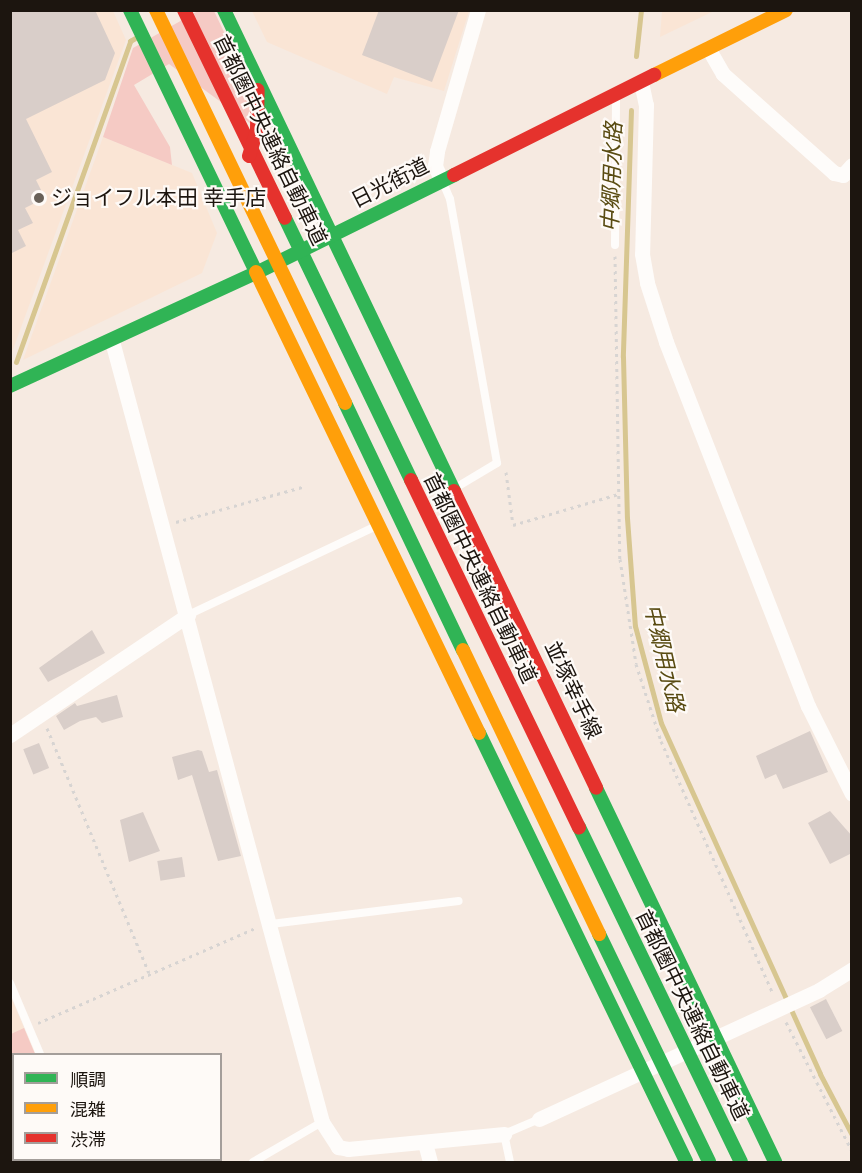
<!DOCTYPE html>
<html>
<head>
<meta charset="utf-8">
<style>
	body { margin:0 }
	#map { position:relative; width:862px; height:1173px; overflow:hidden; background:#f6eae1; font-family:"Roboto Serif","Noto Sans JP",serif }
	div>[style] { position:absolute }
	[style*='--x'] { left:calc(var(--x)*1px); top:calc(var(--y)*1px); width:calc(var(--w)*1px); rotate:calc(var(--a)*1deg) }
	.built>* { inset:0; background:#fae5d5 }
	.green>* { inset:0; background:#f5cac4 }
	.stream>* { height:5px; margin:-2.5px; padding:0 2.5px; transform-origin:2.5px; border-radius:2.5px; background:#d7c690 }
	.building>* { inset:0; background:#d9cec9; transform-origin:0 0 }
	.path>* { height:3px; margin-top:-1.5px; transform-origin:0; background:repeating-linear-gradient(90deg,#d7d4d2 0 3px,transparent 0 7.5px) }
	.lane>* { height:8px; margin:-4px; padding:0 4px; transform-origin:4px; border-radius:4px; background:#fefcfa }
	.street>* { height:15px; margin:-7.5px; padding:0 7.5px; transform-origin:7.5px; border-radius:7.5px; background:#fefcfa }
	.fast>* { height:14px; margin:-7px; padding:0 7px; transform-origin:7px; border-radius:7px; background:#30b455 }
	.slow>* { height:14px; margin:-7px; padding:0 7px; transform-origin:7px; border-radius:7px; background:#ff9f0a }
	.jam>* { height:14px; margin:-7px; padding:0 7px; transform-origin:7px; border-radius:7px; background:#e5322d }
	.dots>* { width:16px; height:16px; translate:-50% -50%; box-sizing:border-box; border:3px solid #fefaf7; border-radius:50% }
	span { translate:-50% -50%; white-space:nowrap; text-align:center; line-height:1.15; -webkit-text-stroke:4.5px #fefaf7; paint-order:stroke }
	.street-label { font-size:21px; color:#1c150f }
	.poi-label { font-size:21px; color:#1c150f }
	.left { translate:0 -50%; text-align:left }
	.water-label { font-size:22px; color:#594b12; font-style:italic }
	.frame { position:absolute; inset:0; border:12px solid #1c150f; pointer-events:none }
	.legend { position:absolute; left:12px; top:1053px; width:210px; height:108px; box-sizing:border-box; background:#fefaf7; border:2px solid #a49e9a; margin:0; padding:8px 10px; list-style:none; font-size:18px; color:#1c150f }
	.legend li { display:flex; align-items:center; gap:12px; height:30px }
	.legend b { width:30px; border:2px solid #a49e9a }
</style>
</head>
<body>
<div id="map">
	<div class="built">
		<div style="clip-path:polygon(11px 11px,113px 11px,126px 40px,11px 355px)"></div>
		<div style="clip-path:polygon(252px 11px,469px 11px,444px 91px,394px 77px,387px 94px,267px 42px)"></div>
		<div style="clip-path:polygon(662px 11px,662px 10px,714px 11px,660px 37px)"></div>
		<div style="clip-path:polygon(103px 137px,192px 173px,217px 233px,202px 273px,23px 360px)"></div>
		<div style="clip-path:polygon(10px 995px,35px 1054px,14px 1054px,14px 1160px,78px 1162px,11px 1162px)"></div>
	</div>
	<div class="green">
		<div style="clip-path:polygon(198px 11px,214px 11px,247px 80px,251px 124px,169px 64px,134px 85px,170px 147px,172px 165px,103px 137px,133px 48px)"></div>
		<div style="clip-path:polygon(24px 1028px,35px 1054px,14px 1054px,14px 1160px,78px 1162px,11px 1162px,11px 1034px)"></div>
	</div>
	<div class="stream">
		<div style="--x:636;--y:56;--w:46;--a:-83.8"></div>
		<div style="--x:631;--y:110;--w:247;--a:91.9"></div>
		<div style="--x:623;--y:357;--w:161;--a:88.6"></div>
		<div style="--x:627;--y:518;--w:108;--a:85.8"></div>
		<div style="--x:635;--y:626;--w:100;--a:75"></div>
		<div style="--x:661;--y:723;--w:385;--a:65.6"></div>
		<div style="--x:820;--y:1074;--w:69;--a:62.3"></div>
		<div style="--x:16;--y:362;--w:341;--a:-70.4"></div>
		<div style="--x:130;--y:41;--w:8;--a:-30"></div>
	</div>
	<div class="building">
		<div style="clip-path:polygon(10px 10px,95px 10px,115px 53px,105px 80px,26px 119px,52px 172px,36px 180px,45px 198px,25px 208px,33px 223px,18px 230px,26px 246px,10px 254px)"></div>
		<div style="clip-path:polygon(379px 10px,459px 10px,432px 82px,362px 55px)"></div>
		<div style="clip-path:polygon(92px 630px,105px 653px,48px 682px,39px 668px)"></div>
		<div style="clip-path:polygon(117px 695px,123px 717px,102px 723px,96px 717px,80px 721px,64px 730px,56px 716px,75px 703px,77px 706px)"></div>
		<div style="clip-path:polygon(810px 731px,828px 772px,783px 789px,776px 774px,765px 779px,756px 756px)"></div>
		<div style="left:39px;top:743px;width:27px;height:17px;rotate:68deg"></div>
		<div style="clip-path:polygon(198px 750px,202px 751px,209px 772px,217px 770px,241px 856px,218px 861px,192px 775px,178px 780px,172px 757px)"></div>
		<div style="clip-path:polygon(830px 811px,852px 836px,852px 853px,830px 864px,808px 823px)"></div>
		<div style="clip-path:polygon(143px 812px,160px 851px,129px 862px,120px 820px)"></div>
		<div style="left:182px;top:857px;width:20px;height:25px;rotate:81deg"></div>
		<div style="left:826px;top:999px;width:36px;height:18px;rotate:63deg"></div>
	</div>
	<div class="path">
		<div style="--x:615;--y:256;--w:303;--a:89.1"></div>
		<div style="--x:620;--y:559;--w:106;--a:81.3"></div>
		<div style="--x:636;--y:664;--w:81;--a:72"></div>
		<div style="--x:661;--y:741;--w:277;--a:66.1"></div>
		<div style="--x:506;--y:472;--w:53;--a:82.5"></div>
		<div style="--x:513;--y:525;--w:109;--a:-16.4"></div>
		<div style="--x:176;--y:522;--w:131;--a:-15.5"></div>
		<div style="--x:47;--y:728;--w:265;--a:67.4"></div>
		<div style="--x:786;--y:1022;--w:145;--a:62.9"></div>
		<div style="--x:38;--y:1023;--w:237;--a:-23.6"></div>
		<div style="--x:10;--y:1081;--w:6;--a:51"></div>
		<div style="--x:10;--y:1132;--w:4;--a:-14"></div>
		<div style="--x:46;--y:1160;--w:2;--a:63"></div>
	</div>
	<div class="lane">
		<div style="--x:444;--y:185;--w:15;--a:67"></div>
		<div style="--x:450;--y:199;--w:268;--a:79.9"></div>
		<div style="--x:497;--y:463;--w:49;--a:149.2"></div>
		<div style="--x:615;--y:245;--w:146;--a:-89.6"></div>
		<div style="--x:188;--y:615;--w:208;--a:-25.3"></div>
		<div style="--x:271;--y:924;--w:189;--a:-7"></div>
		<div style="--x:10;--y:983;--w:77;--a:67.1"></div>
		<div style="--x:84;--y:1160;--w:2;--a:63"></div>
		<div style="--x:253;--y:1162;--w:80;--a:-30.1"></div>
		<div style="--x:510;--y:1162;--w:29;--a:-102"></div>
		<div style="--x:504;--y:1134;--w:38;--a:-23"></div>
	</div>
	<div class="street">
		<div style="--x:708;--y:48;--w:30;--a:60"></div>
		<div style="--x:723;--y:74;--w:149;--a:41.7"></div>
		<div style="--x:834;--y:173;--w:9;--a:13"></div>
		<div style="--x:843;--y:175;--w:13;--a:-48"></div>
		<div style="--x:641;--y:82;--w:24;--a:78"></div>
		<div style="--x:646;--y:105;--w:149;--a:91.5"></div>
		<div style="--x:642;--y:254;--w:29;--a:80"></div>
		<div style="--x:647;--y:283;--w:62;--a:72.1"></div>
		<div style="--x:666;--y:342;--w:391;--a:68.7"></div>
		<div style="--x:808;--y:706;--w:98;--a:63.4"></div>
		<div style="--x:442;--y:181;--w:17;--a:-115"></div>
		<div style="--x:435;--y:166;--w:15;--a:-82"></div>
		<div style="--x:437;--y:151;--w:147;--a:-73.8"></div>
		<div style="--x:112;--y:341;--w:809;--a:74.95"></div>
		<div style="--x:322;--y:1122;--w:30;--a:57"></div>
		<div style="--x:338;--y:1147;--w:10;--a:11"></div>
		<div style="--x:348;--y:1149;--w:157;--a:-5.5"></div>
		<div style="--x:10;--y:735;--w:215;--a:-34"></div>
		<div style="--x:539;--y:1119;--w:308;--a:-24.7"></div>
		<div style="--x:819;--y:990;--w:39;--a:-32"></div>
		<div style="--x:425;--y:1143;--w:20;--a:75"></div>
	</div>
	<div class="fast">
		<div style="--x:130;--y:10;--w:291;--a:64.3"></div>
		<div style="--x:224;--y:10;--w:533;--a:64.44"></div>
		<div style="--x:285;--y:218;--w:291;--a:64.3"></div>
		<div style="--x:10;--y:386;--w:273;--a:-24.7"></div>
		<div style="--x:258;--y:272;--w:219;--a:-26.3"></div>
		<div style="--x:345;--y:403;--w:274;--a:64.5"></div>
		<div style="--x:479;--y:733;--w:476;--a:64.2"></div>
		<div style="--x:596;--y:788;--w:415;--a:64.4"></div>
		<div style="--x:579;--y:827;--w:372;--a:64.2"></div>
		<div style="--x:599;--y:934;--w:253;--a:64.2"></div>
	</div>
	<div class="slow">
		<div style="--x:156;--y:10;--w:436;--a:64.3"></div>
		<div style="--x:654;--y:75;--w:147;--a:-26.2"></div>
		<div style="--x:256;--y:272;--w:512;--a:64.19"></div>
		<div style="--x:463;--y:650;--w:315;--a:64.4"></div>
	</div>
	<div class="jam">
		<div style="--x:184;--y:10;--w:231;--a:64.1"></div>
		<div style="--x:249;--y:156;--w:28;--a:-73"></div>
		<div style="--x:257;--y:129;--w:39;--a:-89"></div>
		<div style="--x:454;--y:175;--w:224;--a:-26.6"></div>
		<div style="--x:411;--y:480;--w:386;--a:64.2"></div>
		<div style="--x:454;--y:491;--w:329;--a:64.4"></div>
	</div>
	<div class="dots">
		<div style="left:39px;top:198px;background:#686058"></div>
	</div>
	<div class="street-label">
		<span style="left:270px;top:140px;rotate:64deg">首都圏中央連絡自動車道</span>
		<span style="left:390px;top:183px;rotate:-27deg">日光街道</span>
		<span style="left:480px;top:578px;rotate:64deg">首都圏中央連絡自動車道</span>
		<span style="left:573px;top:690px;rotate:65deg">並塚幸手線</span>
		<span style="left:692px;top:1015px;rotate:64deg">首都圏中央連絡自動車道</span>
	</div>
	<div class="poi-label">
		<span class="left" style="left:51px;top:198px">ジョイフル本田 幸手店</span>
	</div>
	<div class="water-label">
		<span style="left:612px;top:177px;rotate:-88deg">中郷用水路</span>
		<span style="left:664px;top:658px;rotate:77deg">中郷用水路</span>
	</div>
	<div class="frame"></div>
	<ul class="legend">
	<li><b style="height:8px;background:#30b455"></b>順調</li>
	<li><b style="height:8px;background:#ff9f0a"></b>混雑</li>
	<li><b style="height:8px;background:#e5322d"></b>渋滞</li>
	</ul>
</div>
</body>
</html>
